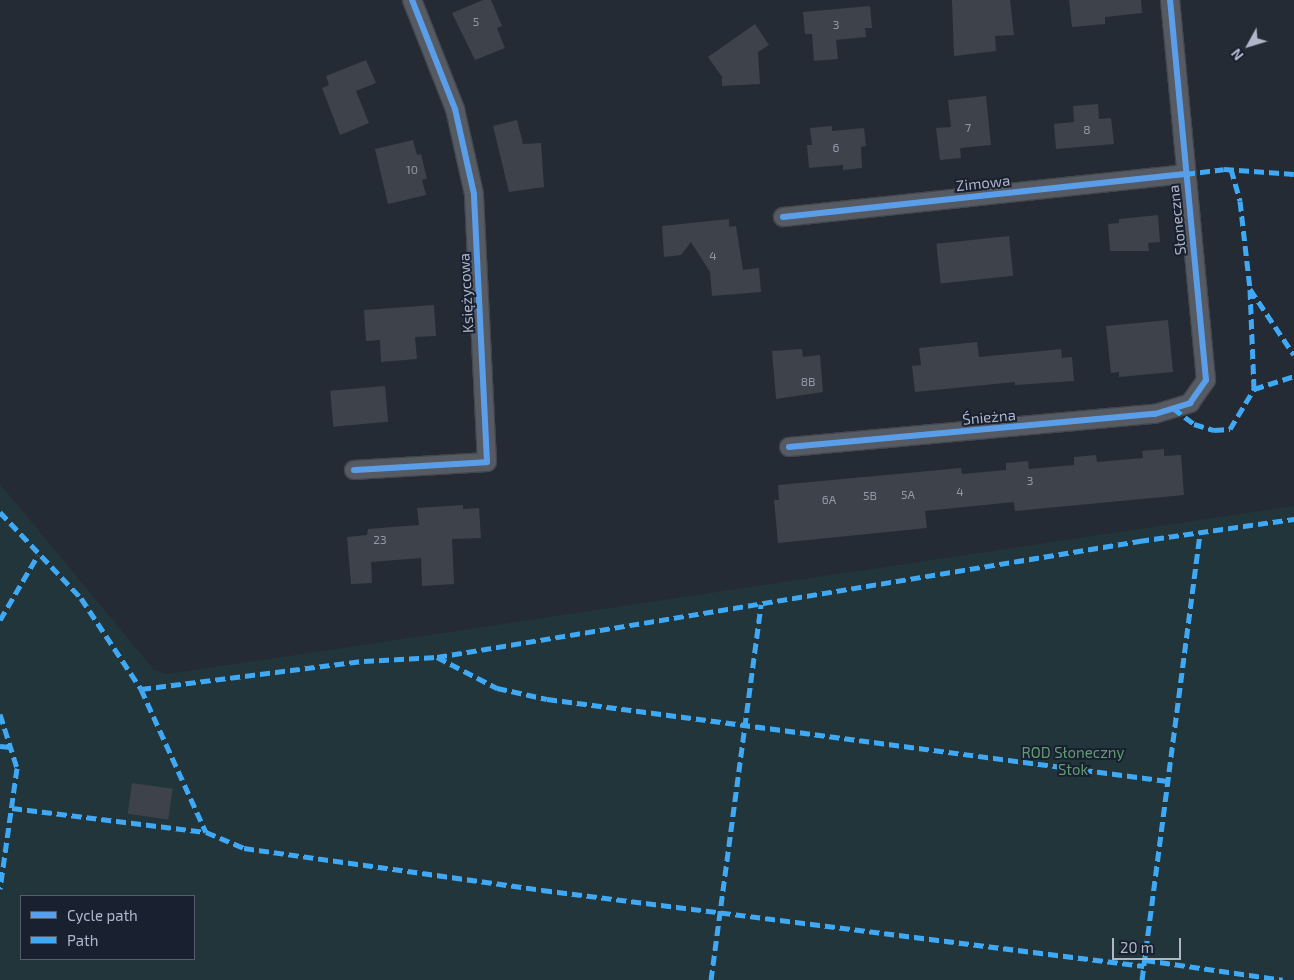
<!DOCTYPE html>
<html>
<head>
<meta charset="utf-8">
<style>
	body { margin:0 }
	#map { position:relative; width:1294px; height:980px; overflow:hidden; background:#252b35; font-family:"Exo 2",sans-serif }
	div>[style] { position:absolute }
	[style*='--x'] { left:calc(var(--x)*1px); top:calc(var(--y)*1px); width:calc(var(--w)*1px); rotate:calc(var(--a)*1deg) }
	.green>* { inset:0; background:#22353b }
	.building>* { inset:0; background:#3d424b; transform-origin:0 0 }
	.roads { filter:drop-shadow(1px 0 #42464d) drop-shadow(-1px 0 #42464d) drop-shadow(0 1px #42464d) drop-shadow(0 -1px #42464d) }
	.minor>* { height:18px; margin:-9px; padding:0 9px; transform-origin:9px; border-radius:9px; background:#565a62 }
	.quiet>* { height:5px; margin-top:-2.5px; transform-origin:0; background:repeating-linear-gradient(90deg,#3fa9f5 0 10px,transparent 0 15px) }
	.cycleway>* { height:6px; margin:-3px; padding:0 3px; transform-origin:3px; border-radius:3px; background:#5a9eea }
	span { translate:-50% -50%; white-space:nowrap; text-align:center; line-height:1.15; -webkit-text-stroke:4px #192130; paint-order:stroke }
	.number-label { font-size:12px; color:#9299a8 }
	.number-label span { -webkit-text-stroke-width:0 }
	.street-label { font-size:15px; color:#aeb6c7 }
	.park-label { font-size:15px; color:#639a73 }
	.legend { position:absolute; left:20px; top:895px; width:175px; height:65px; box-sizing:border-box; background:#192130; border:1px solid #555d6c; margin:0; padding:6px 9px; list-style:none; font-size:15px; color:#aeb6c7 }
	.legend li { display:flex; align-items:center; gap:10px; height:25px }
	.legend b { width:25px; border:1px solid #555d6c }
	.north { position:absolute; left:1224px; top:20px; width:50px; height:50px; -webkit-text-stroke:4px #192130; paint-order:stroke; rotate:231deg; font-size:14px; font-weight:700; line-height:20px; text-align:center; color:#aeb6c7 }
	.north::after { content:''; display:block; margin:auto; width:18px; height:22px; background:#aeb6c7; clip-path:polygon(50% 0,100% 100%,50% 72%,0 100%) }
	.scale { position:absolute; left:1112px; top:938px; width:69px; height:22px; box-sizing:border-box; border:2px solid #aeb6c7; border-top:0; padding-left:6px; font-size:15px; line-height:18px; white-space:nowrap; color:#aeb6c7; -webkit-text-stroke:4px #192130; paint-order:stroke }
</style>
</head>
<body>
<div id="map">
	<div class="green">
		<div style="clip-path:polygon(evenodd,0 484px,154px 670px,168px 674px,1294px 506px,1294px 980px,0 980px,0 484px,21px 896px,194px 896px,194px 959px,21px 959px,21px 896px)"></div>
	</div>
	<div class="building">
		<div style="clip-path:polygon(483px 0,491px 0,502px 26px,497px 28px,505px 48px,475px 60px,452px 13px)"></div>
		<div style="clip-path:polygon(952px 0,1010px 0,1014px 35px,995px 36px,996px 51px,954px 56px)"></div>
		<div style="clip-path:polygon(1069px 0,1141px 0,1142px 13px,1105px 17px,1105px 24px,1072px 27px)"></div>
		<div style="clip-path:polygon(870px 6px,872px 28px,865px 28px,866px 37px,836px 40px,838px 59px,814px 61px,812px 34px,805px 34px,803px 12px)"></div>
		<div style="clip-path:polygon(755px 24px,769px 45px,758px 52px,760px 84px,722px 86px,722px 77px,708px 57px)"></div>
		<div style="clip-path:polygon(366px 60px,376px 83px,356px 91px,369px 123px,340px 135px,322px 88px,329px 85px,326px 76px)"></div>
		<div style="clip-path:polygon(986px 96px,991px 145px,960px 148px,961px 158px,940px 160px,936px 128px,951px 127px,948px 100px)"></div>
		<div style="clip-path:polygon(1098px 104px,1099px 119px,1111px 118px,1114px 144px,1056px 149px,1054px 124px,1074px 122px,1073px 106px)"></div>
		<div style="clip-path:polygon(517px 120px,523px 144px,541px 143px,544px 187px,509px 192px,493px 126px)"></div>
		<div style="clip-path:polygon(832px 126px,832px 131px,864px 128px,866px 146px,861px 147px,862px 168px,843px 170px,843px 165px,809px 168px,807px 145px,812px 145px,810px 128px)"></div>
		<div style="clip-path:polygon(413px 140px,417px 155px,421px 154px,427px 179px,422px 180px,426px 195px,388px 204px,375px 149px)"></div>
		<div style="clip-path:polygon(1158px 215px,1160px 242px,1148px 243px,1149px 251px,1110px 251px,1108px 224px,1119px 223px,1119px 219px)"></div>
		<div style="clip-path:polygon(729px 219px,729px 227px,736px 226px,743px 270px,759px 268px,761px 292px,712px 296px,710px 272px,691px 242px,681px 255px,664px 257px,662px 226px)"></div>
		<div style="left:1009px;top:236px;width:40px;height:73px;rotate:84deg"></div>
		<div style="clip-path:polygon(434px 305px,436px 336px,415px 337px,417px 359px,381px 362px,380px 340px,366px 341px,364px 310px)"></div>
		<div style="clip-path:polygon(1168px 320px,1173px 372px,1119px 377px,1119px 372px,1111px 373px,1106px 326px)"></div>
		<div style="clip-path:polygon(977px 342px,979px 357px,1061px 349px,1062px 358px,1072px 357px,1074px 381px,1015px 385px,1015px 382px,915px 392px,912px 366px,921px 365px,919px 348px)"></div>
		<div style="clip-path:polygon(802px 349px,803px 357px,820px 355px,823px 392px,776px 399px,772px 351px)"></div>
		<div style="left:385px;top:386px;width:36px;height:55px;rotate:85deg"></div>
		<div style="clip-path:polygon(1164px 449px,1164px 456px,1181px 455px,1184px 495px,1015px 511px,1014px 502px,925px 511px,927px 528px,778px 543px,774px 500px,779px 500px,778px 485px,961px 468px,962px 474px,1006px 470px,1006px 463px,1028px 461px,1029px 469px,1074px 465px,1074px 457px,1096px 455px,1097px 462px,1143px 458px,1142px 451px)"></div>
		<div style="clip-path:polygon(463px 505px,463px 509px,479px 508px,481px 538px,452px 539px,454px 584px,422px 586px,421px 558px,371px 562px,372px 583px,351px 584px,347px 537px,367px 535px,368px 529px,419px 525px,417px 508px)"></div>
		<div style="left:132px;top:783px;width:41px;height:31px;rotate:8deg"></div>
	</div>
	<div class="roads">
		<div class="minor">
			<div style="--x:783;--y:217;--w:404;--a:-6.1"></div>
			<div style="--x:789;--y:447;--w:367;--a:-5.2"></div>
			<div style="--x:1155;--y:414;--w:37;--a:-17"></div>
			<div style="--x:1190;--y:403;--w:28;--a:-55"></div>
			<div style="--x:1206;--y:380;--w:382;--a:-95.4"></div>
			<div style="--x:354;--y:470;--w:133;--a:-3.4"></div>
			<div style="--x:487;--y:462;--w:268;--a:-92.8"></div>
			<div style="--x:474;--y:194;--w:87;--a:-102.6"></div>
			<div style="--x:455;--y:109;--w:117;--a:-111.5"></div>
		</div>
	</div>
	<div class="quiet">
		<div style="--x:1231;--y:169;--w:33;--a:74"></div>
		<div style="--x:1240;--y:201;--w:89;--a:83.5"></div>
		<div style="--x:1250;--y:289;--w:79;--a:56.3"></div>
		<div style="--x:1185;--y:174;--w:39;--a:-7"></div>
		<div style="--x:1224;--y:169;--w:70;--a:4.1"></div>
		<div style="--x:1250;--y:289;--w:100;--a:87.7"></div>
		<div style="--x:1173;--y:408;--w:26;--a:37"></div>
		<div style="--x:1194;--y:424;--w:21;--a:17"></div>
		<div style="--x:1214;--y:430;--w:16;--a:-4"></div>
		<div style="--x:1230;--y:429;--w:47;--a:-59"></div>
		<div style="--x:1254;--y:389;--w:42;--a:-18"></div>
		<div style="--x:0;--y:512;--w:118;--a:46.7"></div>
		<div style="--x:81;--y:598;--w:109;--a:56.6"></div>
		<div style="--x:141;--y:689;--w:157;--a:65.6"></div>
		<div style="--x:0;--y:620;--w:75;--a:-59.7"></div>
		<div style="--x:437;--y:657;--w:68;--a:27.3"></div>
		<div style="--x:497;--y:688;--w:51;--a:12.4"></div>
		<div style="--x:547;--y:699;--w:626;--a:7.52"></div>
		<div style="--x:141;--y:689;--w:225;--a:-7.2"></div>
		<div style="--x:364;--y:661;--w:73;--a:-3.1"></div>
		<div style="--x:437;--y:657;--w:712;--a:-9.38"></div>
		<div style="--x:1139;--y:541;--w:157;--a:-8.1"></div>
		<div style="--x:0;--y:714;--w:57;--a:72.5"></div>
		<div style="--x:17;--y:768;--w:122;--a:98"></div>
		<div style="--x:0;--y:746;--w:11;--a:5"></div>
		<div style="--x:12;--y:808;--w:195;--a:7.1"></div>
		<div style="--x:206;--y:832;--w:41;--a:22.8"></div>
		<div style="--x:244;--y:848;--w:301;--a:8"></div>
		<div style="--x:542;--y:890;--w:607;--a:7.2"></div>
		<div style="--x:1145;--y:960;--w:139;--a:8.2"></div>
		<div style="--x:711;--y:980;--w:379;--a:-82.4"></div>
		<div style="--x:1142;--y:980;--w:450;--a:-82.6"></div>
	</div>
	<div class="cycleway">
		<div style="--x:783;--y:217;--w:404;--a:-6.1"></div>
		<div style="--x:789;--y:447;--w:367;--a:-5.2"></div>
		<div style="--x:1155;--y:414;--w:37;--a:-17"></div>
		<div style="--x:1190;--y:403;--w:28;--a:-55"></div>
		<div style="--x:1206;--y:380;--w:382;--a:-95.4"></div>
		<div style="--x:354;--y:470;--w:133;--a:-3.4"></div>
		<div style="--x:487;--y:462;--w:268;--a:-92.8"></div>
		<div style="--x:474;--y:194;--w:87;--a:-102.6"></div>
		<div style="--x:455;--y:109;--w:117;--a:-111.5"></div>
	</div>
	<div class="number-label">
		<span style="left:476px;top:22px">5</span>
		<span style="left:836px;top:25px">3</span>
		<span style="left:968px;top:128px">7</span>
		<span style="left:1087px;top:130px">8</span>
		<span style="left:836px;top:148px">6</span>
		<span style="left:412px;top:170px">10</span>
		<span style="left:713px;top:256px">4</span>
		<span style="left:808px;top:382px">8B</span>
		<span style="left:1030px;top:481px">3</span>
		<span style="left:960px;top:492px">4</span>
		<span style="left:908px;top:495px">5A</span>
		<span style="left:870px;top:496px">5B</span>
		<span style="left:829px;top:500px">6A</span>
		<span style="left:380px;top:540px">23</span>
	</div>
	<div class="street-label">
		<span style="left:983px;top:183px;rotate:-6deg">Zimowa</span>
		<span style="left:1177px;top:220px;rotate:-96deg">Słoneczna</span>
		<span style="left:466px;top:293px;rotate:-93deg">Księżycowa</span>
		<span style="left:989px;top:417px;rotate:-5deg">Śnieżna</span>
	</div>
	<div class="park-label">
		<span style="left:1073px;top:761px">ROD Słoneczny<br>Stok</span>
	</div>
	<ul class="legend">
	<li><b style="height:6px;background:#5a9eea"></b>Cycle path</li>
	<li><b style="height:6px;background:#3fa9f5"></b>Path</li>
	</ul>
	<div class="north">N</div>
	<div class="scale">20 m</div>
</div>
</body>
</html>
